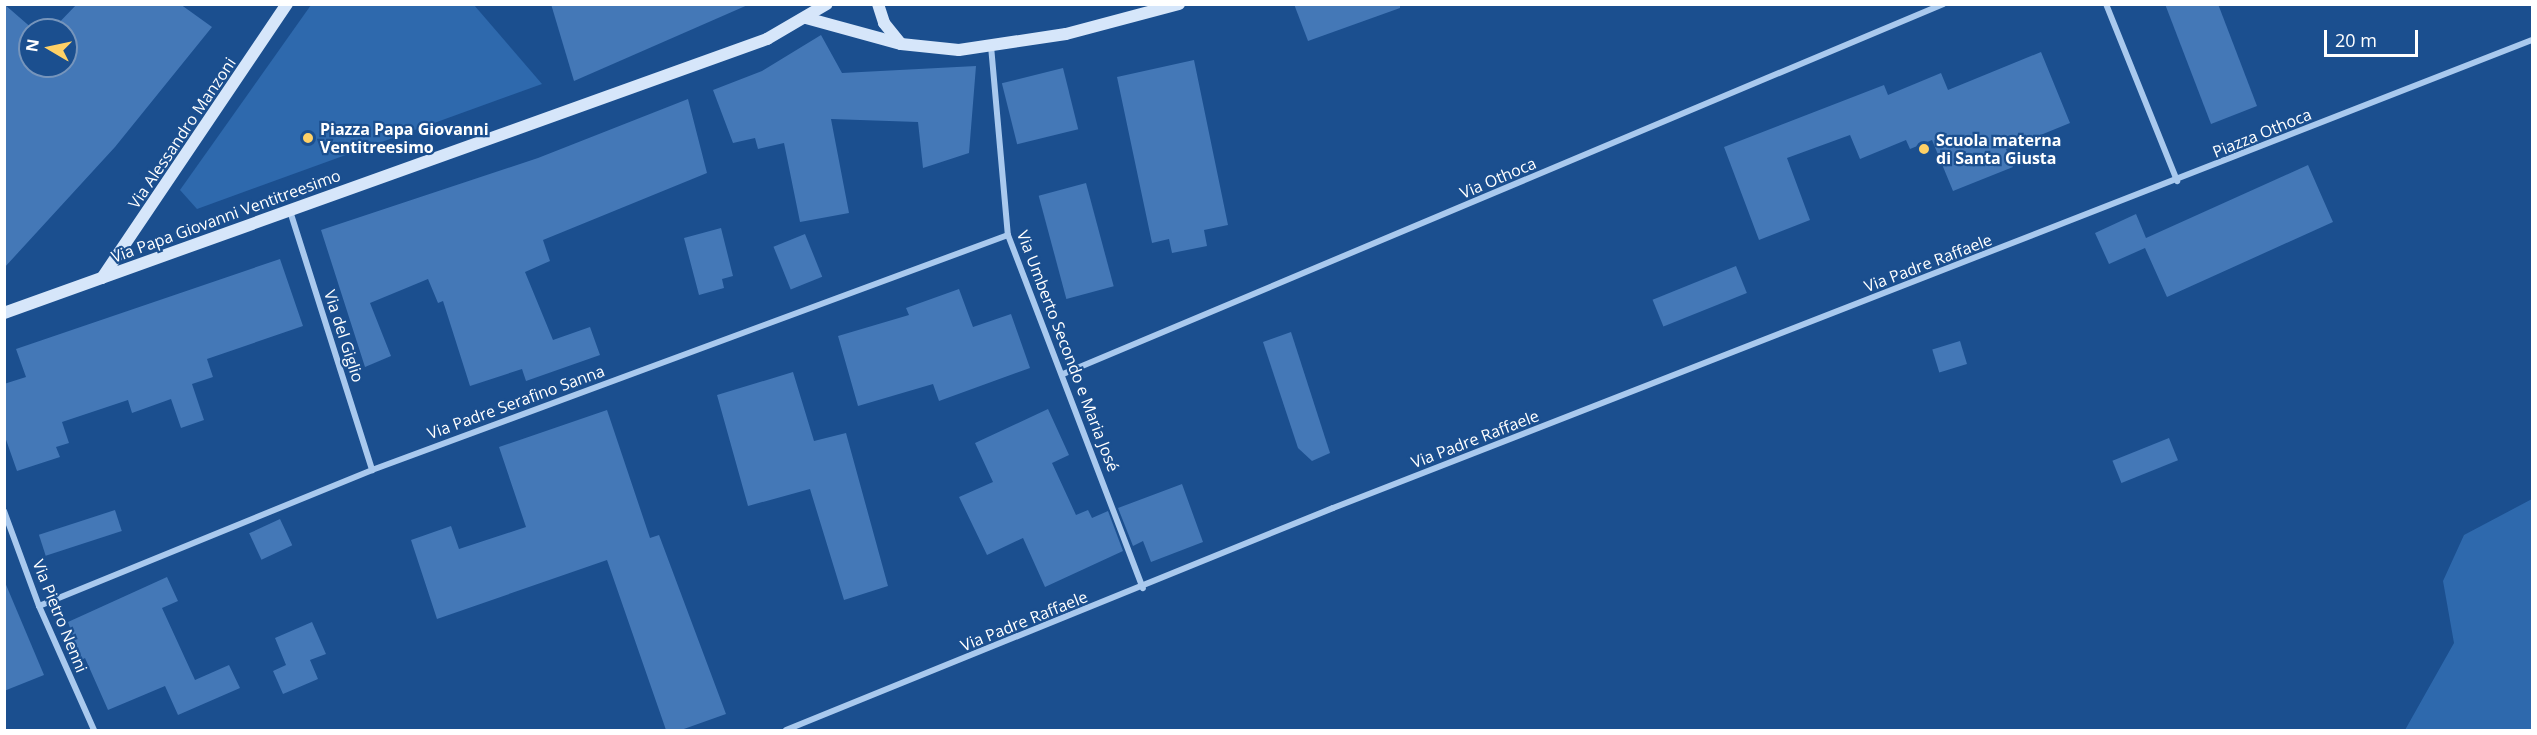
<!DOCTYPE html>
<html>
<head>
<meta charset="utf-8">
<style>
	body { margin:0 }
	#map { position:relative; width:2537px; height:735px; overflow:hidden; background:#1b4f8f; font-family:"Open Sans",sans-serif }
	div>[style] { position:absolute }
	[style*='--x'] { left:calc(var(--x)*1px); top:calc(var(--y)*1px); width:calc(var(--w)*1px); rotate:calc(var(--a)*1deg) }
	.green>* { inset:0; background:#2e69ad }
	.building>* { inset:0; background:#4478b7; transform-origin:0 0 }
	.street>* { height:6px; margin:-3px; padding:0 3px; transform-origin:3px; border-radius:3px; background:#a9c9ee }
	.secondary>* { height:12px; margin:-6px; padding:0 6px; transform-origin:6px; border-radius:6px; background:#d6e6fa }
	.dots>* { width:16px; height:16px; translate:-50% -50%; box-sizing:border-box; border:3px solid #1b4f8f; border-radius:50% }
	span { translate:-50% -50%; white-space:nowrap; text-align:center; line-height:1.15; -webkit-text-stroke:4.5px #1b4f8f; paint-order:stroke }
	.poi-label { font-size:16px; color:#fff; font-weight:700 }
	.left { translate:0 -50%; text-align:left }
	.street-label { font-size:16px; color:#fff }
	.frame { position:absolute; inset:0; border:6px solid #fff; pointer-events:none }
	.north { position:absolute; left:18px; top:18px; width:60px; height:60px; box-sizing:border-box; background:#1b4f8f; border:2px solid #7695bc; border-radius:50%; rotate:279deg; font-size:16px; font-weight:700; line-height:24px; text-align:center; color:#fff }
	.north::after { content:''; display:block; margin:auto; width:21px; height:27px; background:#ffd166; clip-path:polygon(50% 0,100% 100%,50% 72%,0 100%) }
	.scale { position:absolute; left:2324px; top:30px; width:94px; height:27px; box-sizing:border-box; border:3px solid #fff; border-top:0; padding-left:8px; font-size:18px; line-height:21px; white-space:nowrap; color:#fff; -webkit-text-stroke:4px #1b4f8f; paint-order:stroke }
</style>
</head>
<body>
<div id="map">
	<div class="green">
		<div style="clip-path:polygon(311px 5px,474px 5px,542px 84px,197px 209px,180px 190px)"></div>
		<div style="clip-path:polygon(2532px 499px,2532px 730px,2405px 730px,2454px 643px,2443px 581px,2464px 535px)"></div>
	</div>
	<div class="building">
		<div style="clip-path:polygon(4px 4px,34px 30px,30px 30px,30px 66px,66px 66px,66px 30px,52px 30px,77px 4px,180px 4px,212px 27px,115px 147px,4px 268px)"></div>
		<div style="clip-path:polygon(551px 4px,750px 4px,574px 81px)"></div>
		<div style="clip-path:polygon(1294px 4px,1400px 4px,1400px 8px,1308px 41px)"></div>
		<div style="clip-path:polygon(2165px 4px,2218px 4px,2257px 106px,2211px 124px)"></div>
		<div style="clip-path:polygon(821px 35px,842px 73px,976px 66px,969px 153px,923px 168px,918px 122px,831px 119px,849px 213px,800px 222px,784px 143px,758px 149px,755px 138px,733px 143px,713px 90px,762px 71px)"></div>
		<div style="clip-path:polygon(2041px 52px,2070px 123px,2006px 149px,2013px 167px,1953px 191px,1932px 140px,1910px 149px,1906px 140px,1860px 159px,1850px 135px,1787px 158px,1810px 220px,1759px 240px,1724px 147px,1884px 85px,1888px 95px,1941px 73px,1948px 90px)"></div>
		<div style="clip-path:polygon(1194px 60px,1228px 225px,1204px 230px,1207px 246px,1172px 253px,1169px 239px,1152px 243px,1117px 77px)"></div>
		<div style="left:1063px;top:68px;width:63px;height:63px;rotate:76deg"></div>
		<div style="clip-path:polygon(688px 99px,707px 173px,543px 240px,550px 261px,525px 272px,553px 340px,590px 327px,600px 355px,526px 381px,522px 369px,470px 386px,443px 301px,438px 303px,428px 279px,370px 303px,391px 356px,365px 367px,321px 230px,538px 158px)"></div>
		<div style="clip-path:polygon(2308px 165px,2333px 222px,2167px 297px,2145px 248px,2109px 264px,2095px 233px,2136px 214px,2146px 238px)"></div>
		<div style="left:1086px;top:183px;width:107px;height:49px;rotate:75deg"></div>
		<div style="clip-path:polygon(721px 228px,733px 276px,722px 279px,724px 288px,699px 295px,684px 238px)"></div>
		<div style="left:805px;top:234px;width:46px;height:34px;rotate:68deg"></div>
		<div style="clip-path:polygon(280px 259px,303px 326px,207px 359px,213px 377px,192px 384px,204px 420px,181px 428px,171px 399px,132px 413px,128px 400px,62px 422px,69px 443px,56px 447px,60px 457px,17px 471px,4px 434px,4px 384px,26px 377px,16px 349px)"></div>
		<div style="left:1736px;top:266px;width:29px;height:90px;rotate:68deg"></div>
		<div style="clip-path:polygon(959px 289px,973px 327px,1011px 314px,1030px 368px,939px 401px,933px 384px,858px 406px,838px 336px,909px 315px,906px 308px)"></div>
		<div style="clip-path:polygon(1291px 332px,1330px 453px,1312px 461px,1298px 448px,1263px 342px)"></div>
		<div style="left:1960px;top:341px;width:24px;height:29px;rotate:73deg"></div>
		<div style="clip-path:polygon(793px 372px,814px 441px,846px 433px,888px 586px,844px 600px,810px 489px,748px 506px,717px 395px)"></div>
		<div style="clip-path:polygon(1048px 409px,1069px 455px,1052px 463px,1076px 515px,1088px 510px,1092px 518px,1108px 511px,1123px 551px,1045px 587px,1023px 538px,987px 555px,959px 497px,993px 482px,975px 443px)"></div>
		<div style="clip-path:polygon(607px 410px,650px 538px,659px 535px,726px 714px,681px 730px,666px 730px,607px 560px,437px 619px,411px 540px,451px 526px,459px 549px,526px 527px,499px 447px)"></div>
		<div style="left:2169px;top:438px;width:24px;height:61px;rotate:68deg"></div>
		<div style="clip-path:polygon(1182px 484px,1203px 542px,1151px 562px,1143px 541px,1133px 546px,1118px 508px)"></div>
		<div style="left:115px;top:510px;width:22px;height:80px;rotate:72deg"></div>
		<div style="left:280px;top:519px;width:29px;height:34px;rotate:65deg"></div>
		<div style="clip-path:polygon(167px 577px,178px 601px,162px 608px,195px 680px,229px 665px,240px 688px,178px 715px,165px 686px,108px 710px,85px 658px,81px 660px,68px 622px)"></div>
		<div style="clip-path:polygon(4px 580px,44px 675px,4px 691px)"></div>
		<div style="clip-path:polygon(312px 622px,326px 654px,310px 660px,318px 679px,283px 694px,273px 671px,286px 665px,275px 638px)"></div>
	</div>
	<div class="street">
		<div style="--x:2106;--y:4;--w:191;--a:68.1"></div>
		<div style="--x:991;--y:46;--w:190;--a:84.9"></div>
		<div style="--x:1008;--y:235;--w:378;--a:69.1"></div>
		<div style="--x:290;--y:211;--w:272;--a:72.4"></div>
		<div style="--x:1063;--y:374;--w:955;--a:-22.8"></div>
		<div style="--x:4;--y:511;--w:101;--a:69.8"></div>
		<div style="--x:39;--y:606;--w:136;--a:66.1"></div>
		<div style="--x:39;--y:606;--w:360;--a:-22.2"></div>
		<div style="--x:372;--y:470;--w:678;--a:-20.28"></div>
		<div style="--x:786;--y:730;--w:590;--a:-22.09"></div>
		<div style="--x:1333;--y:508;--w:1287;--a:-21.32"></div>
	</div>
	<div class="secondary">
		<div style="--x:878;--y:4;--w:20;--a:72"></div>
		<div style="--x:884;--y:23;--w:27;--a:51"></div>
		<div style="--x:806;--y:18;--w:98;--a:15.3"></div>
		<div style="--x:901;--y:44;--w:58;--a:5.9"></div>
		<div style="--x:959;--y:50;--w:108;--a:-8.5"></div>
		<div style="--x:1066;--y:34;--w:117;--a:-14.9"></div>
		<div style="--x:102;--y:278;--w:331;--a:-56"></div>
		<div style="--x:4;--y:313;--w:811;--a:-19.75"></div>
		<div style="--x:767;--y:39;--w:69;--a:-30.3"></div>
	</div>
	<div class="dots">
		<div style="left:308px;top:138px;background:#ffd166"></div>
		<div style="left:1924px;top:149px;background:#ffd166"></div>
	</div>
	<div class="poi-label">
		<span class="left" style="left:320px;top:138px">Piazza Papa Giovanni<br>Ventitreesimo</span>
		<span class="left" style="left:1936px;top:149px">Scuola materna<br>di Santa Giusta</span>
	</div>
	<div class="street-label">
		<span style="left:182px;top:133px;rotate:-56deg">Via Alessandro Manzoni</span>
		<span style="left:2262px;top:133px;rotate:-22deg">Piazza Othoca</span>
		<span style="left:1498px;top:178px;rotate:-23deg">Via Othoca</span>
		<span style="left:226px;top:216px;rotate:-20deg">Via Papa Giovanni Ventitreesimo</span>
		<span style="left:1928px;top:263px;rotate:-21deg">Via Padre Raffaele</span>
		<span style="left:344px;top:336px;rotate:72deg">Via del Giglio</span>
		<span style="left:1068px;top:351px;rotate:69deg">Via Umberto Secondo e Maria José</span>
		<span style="left:516px;top:402px;rotate:-20deg">Via Padre Serafino Sanna</span>
		<span style="left:1475px;top:439px;rotate:-21deg">Via Padre Raffaele</span>
		<span style="left:60px;top:616px;rotate:68deg">Via Pietro Nenni</span>
		<span style="left:1024px;top:621px;rotate:-22deg">Via Padre Raffaele</span>
	</div>
	<div class="frame"></div>
	<div class="north">N</div>
	<div class="scale">20 m</div>
</div>
</body>
</html>
